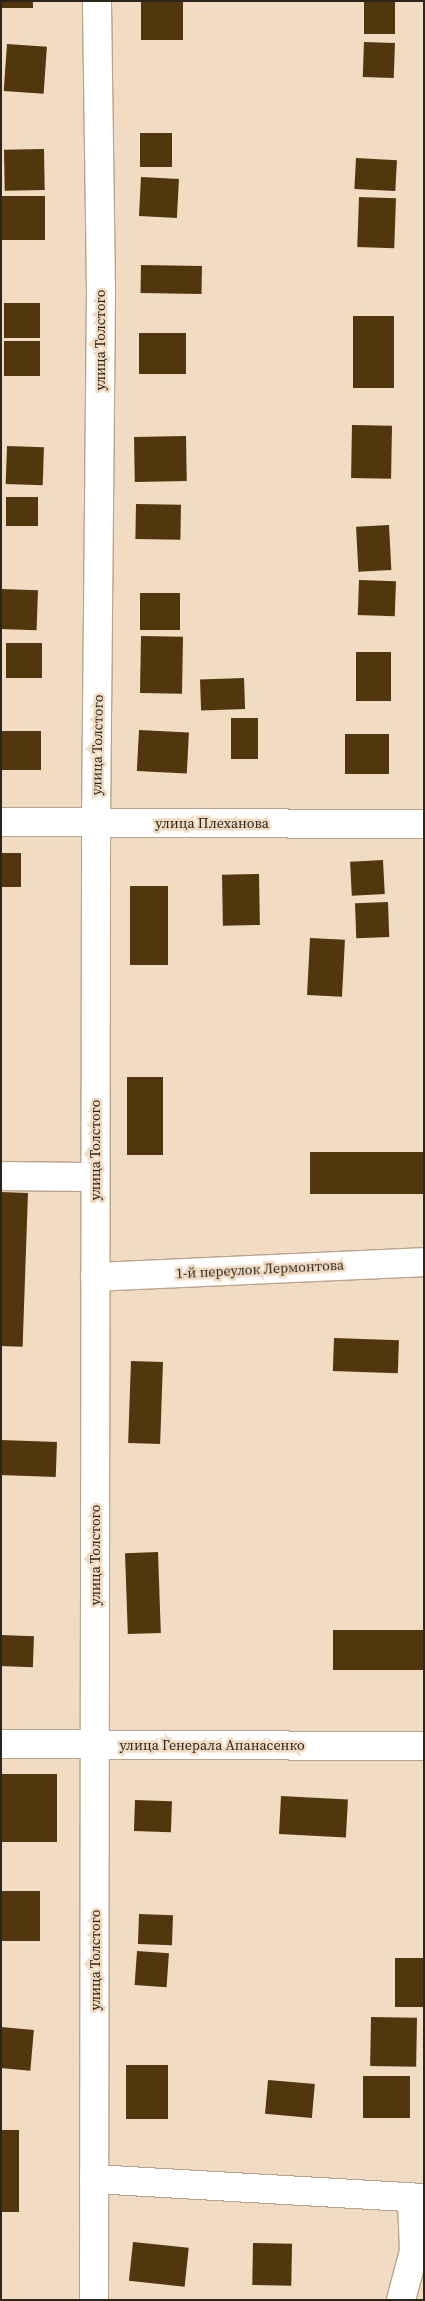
<!DOCTYPE html>
<html>
<head>
<meta charset="utf-8">
<style>
	body { margin:0 }
	#map { position:relative; width:425px; height:2301px; overflow:hidden; background:#f1dcc3; font-family:"Source Serif 4",serif }
	div>[style] { position:absolute }
	[style*='--x'] { left:calc(var(--x)*1px); top:calc(var(--y)*1px); width:calc(var(--w)*1px); rotate:calc(var(--a)*1deg) }
	.building>* { inset:0; background:#51360e; transform-origin:0 0 }
	.roads { filter:drop-shadow(1px 0 #b8a48c) drop-shadow(-1px 0 #b8a48c) drop-shadow(0 1px #b8a48c) drop-shadow(0 -1px #b8a48c) }
	.minor>* { height:28px; margin:-14px; padding:0 14px; transform-origin:14px; border-radius:14px; background:#fff }
	span { translate:-50% -50%; white-space:nowrap; text-align:center; line-height:1.15; -webkit-text-stroke:5px #f1dcc3; paint-order:stroke }
	.street-label { font-size:14px; color:#2c251b }
	.frame { position:absolute; inset:0; border:2px solid #2c251b; pointer-events:none }
</style>
</head>
<body>
<div id="map">
	<div class="building">
		<div style="left:1px;top:1px;width:32px;height:7px"></div>
		<div style="left:141px;top:1px;width:42px;height:39px"></div>
		<div style="left:364px;top:1px;width:31px;height:33px"></div>
		<div style="left:364px;top:42px;width:31px;height:35px;rotate:2deg"></div>
		<div style="left:7px;top:44px;width:40px;height:47px;rotate:4deg"></div>
		<div style="left:140px;top:133px;width:32px;height:34px"></div>
		<div style="left:44px;top:149px;width:41px;height:40px;rotate:89deg"></div>
		<div style="left:356px;top:158px;width:41px;height:31px;rotate:3deg"></div>
		<div style="left:141px;top:177px;width:38px;height:39px;rotate:3deg"></div>
		<div style="left:2px;top:196px;width:43px;height:44px"></div>
		<div style="left:359px;top:197px;width:37px;height:50px;rotate:2deg"></div>
		<div style="left:141px;top:265px;width:61px;height:28px;rotate:1deg"></div>
		<div style="left:40px;top:303px;width:35px;height:36px;rotate:90deg"></div>
		<div style="left:353px;top:316px;width:41px;height:72px"></div>
		<div style="left:139px;top:333px;width:47px;height:41px"></div>
		<div style="left:4px;top:341px;width:36px;height:35px"></div>
		<div style="left:352px;top:425px;width:40px;height:53px;rotate:1deg"></div>
		<div style="left:186px;top:436px;width:45px;height:52px;rotate:89deg"></div>
		<div style="left:7px;top:446px;width:37px;height:38px;rotate:2deg"></div>
		<div style="left:6px;top:497px;width:32px;height:29px"></div>
		<div style="left:136px;top:504px;width:45px;height:35px;rotate:1deg"></div>
		<div style="left:389px;top:525px;width:45px;height:33px;rotate:87deg"></div>
		<div style="left:359px;top:580px;width:37px;height:35px;rotate:2deg"></div>
		<div style="left:1px;top:589px;width:37px;height:40px;rotate:2deg"></div>
		<div style="left:140px;top:593px;width:40px;height:37px"></div>
		<div style="left:141px;top:636px;width:42px;height:57px;rotate:1deg"></div>
		<div style="left:6px;top:643px;width:36px;height:35px"></div>
		<div style="left:356px;top:652px;width:35px;height:49px"></div>
		<div style="left:244px;top:678px;width:31px;height:44px;rotate:88deg"></div>
		<div style="left:231px;top:718px;width:27px;height:41px"></div>
		<div style="left:139px;top:730px;width:50px;height:41px;rotate:3deg"></div>
		<div style="left:1px;top:731px;width:40px;height:39px"></div>
		<div style="left:345px;top:734px;width:44px;height:40px"></div>
		<div style="left:1px;top:853px;width:20px;height:34px"></div>
		<div style="left:383px;top:860px;width:34px;height:33px;rotate:87deg"></div>
		<div style="left:259px;top:874px;width:51px;height:37px;rotate:89deg"></div>
		<div style="left:130px;top:886px;width:38px;height:79px"></div>
		<div style="left:388px;top:902px;width:35px;height:33px;rotate:88deg"></div>
		<div style="left:310px;top:938px;width:35px;height:57px;rotate:3deg"></div>
		<div style="left:127px;top:1077px;width:36px;height:78px"></div>
		<div style="left:424px;top:1152px;width:42px;height:114px;rotate:90deg"></div>
		<div style="left:1px;top:1192px;width:27px;height:154px;rotate:2deg"></div>
		<div style="left:334px;top:1338px;width:65px;height:33px;rotate:2deg"></div>
		<div style="left:131px;top:1361px;width:32px;height:82px;rotate:2deg"></div>
		<div style="left:1px;top:1440px;width:56px;height:35px;rotate:2deg"></div>
		<div style="left:158px;top:1552px;width:81px;height:33px;rotate:88deg"></div>
		<div style="left:424px;top:1630px;width:40px;height:91px;rotate:90deg"></div>
		<div style="left:1px;top:1635px;width:33px;height:31px;rotate:2deg"></div>
		<div style="left:1px;top:1774px;width:56px;height:68px"></div>
		<div style="left:281px;top:1796px;width:67px;height:38px;rotate:3deg"></div>
		<div style="left:135px;top:1800px;width:37px;height:31px;rotate:2deg"></div>
		<div style="left:1px;top:1891px;width:39px;height:50px"></div>
		<div style="left:139px;top:1914px;width:34px;height:30px;rotate:2deg"></div>
		<div style="left:137px;top:1951px;width:32px;height:34px;rotate:4deg"></div>
		<div style="left:424px;top:1958px;width:49px;height:29px;rotate:90deg"></div>
		<div style="left:371px;top:2017px;width:46px;height:49px;rotate:1deg"></div>
		<div style="left:1px;top:2027px;width:33px;height:41px;rotate:5deg"></div>
		<div style="left:126px;top:2065px;width:42px;height:54px"></div>
		<div style="left:363px;top:2076px;width:47px;height:42px"></div>
		<div style="left:268px;top:2080px;width:47px;height:34px;rotate:5deg"></div>
		<div style="left:1px;top:2130px;width:18px;height:82px"></div>
		<div style="left:133px;top:2242px;width:56px;height:39px;rotate:6deg"></div>
		<div style="left:253px;top:2243px;width:39px;height:42px;rotate:1deg"></div>
	</div>
	<div class="roads">
		<div class="minor">
			<div style="--x:1;--y:822;--w:423;--a:0.3"></div>
			<div style="--x:1;--y:1176;--w:94;--a:0.6"></div>
			<div style="--x:95;--y:1277;--w:329;--a:-2.6"></div>
			<div style="--x:1;--y:1744;--w:423;--a:0.3"></div>
			<div style="--x:94;--y:2179;--w:331;--a:3.3"></div>
			<div style="--x:94;--y:2300;--w:1477;--a:-89.92"></div>
			<div style="--x:96;--y:823;--w:533;--a:-89.46"></div>
			<div style="--x:101;--y:290;--w:289;--a:-90.8"></div>
			<div style="--x:401;--y:2300;--w:51;--a:-75.1"></div>
			<div style="--x:414;--y:2251;--w:53;--a:-92.2"></div>
		</div>
	</div>
	<div class="street-label">
		<span style="left:100px;top:340px;rotate:-90deg">улица Толстого</span>
		<span style="left:97px;top:745px;rotate:-89deg">улица Толстого</span>
		<span style="left:212px;top:823px">улица Плеханова</span>
		<span style="left:95px;top:1150px;rotate:-90deg">улица Толстого</span>
		<span style="left:260px;top:1269px;rotate:-3deg">1-й переулок Лермонтова</span>
		<span style="left:95px;top:1555px;rotate:-90deg">улица Толстого</span>
		<span style="left:212px;top:1745px">улица Генерала Апанасенко</span>
		<span style="left:95px;top:1960px;rotate:-90deg">улица Толстого</span>
	</div>
	<div class="frame"></div>
</div>
</body>
</html>
